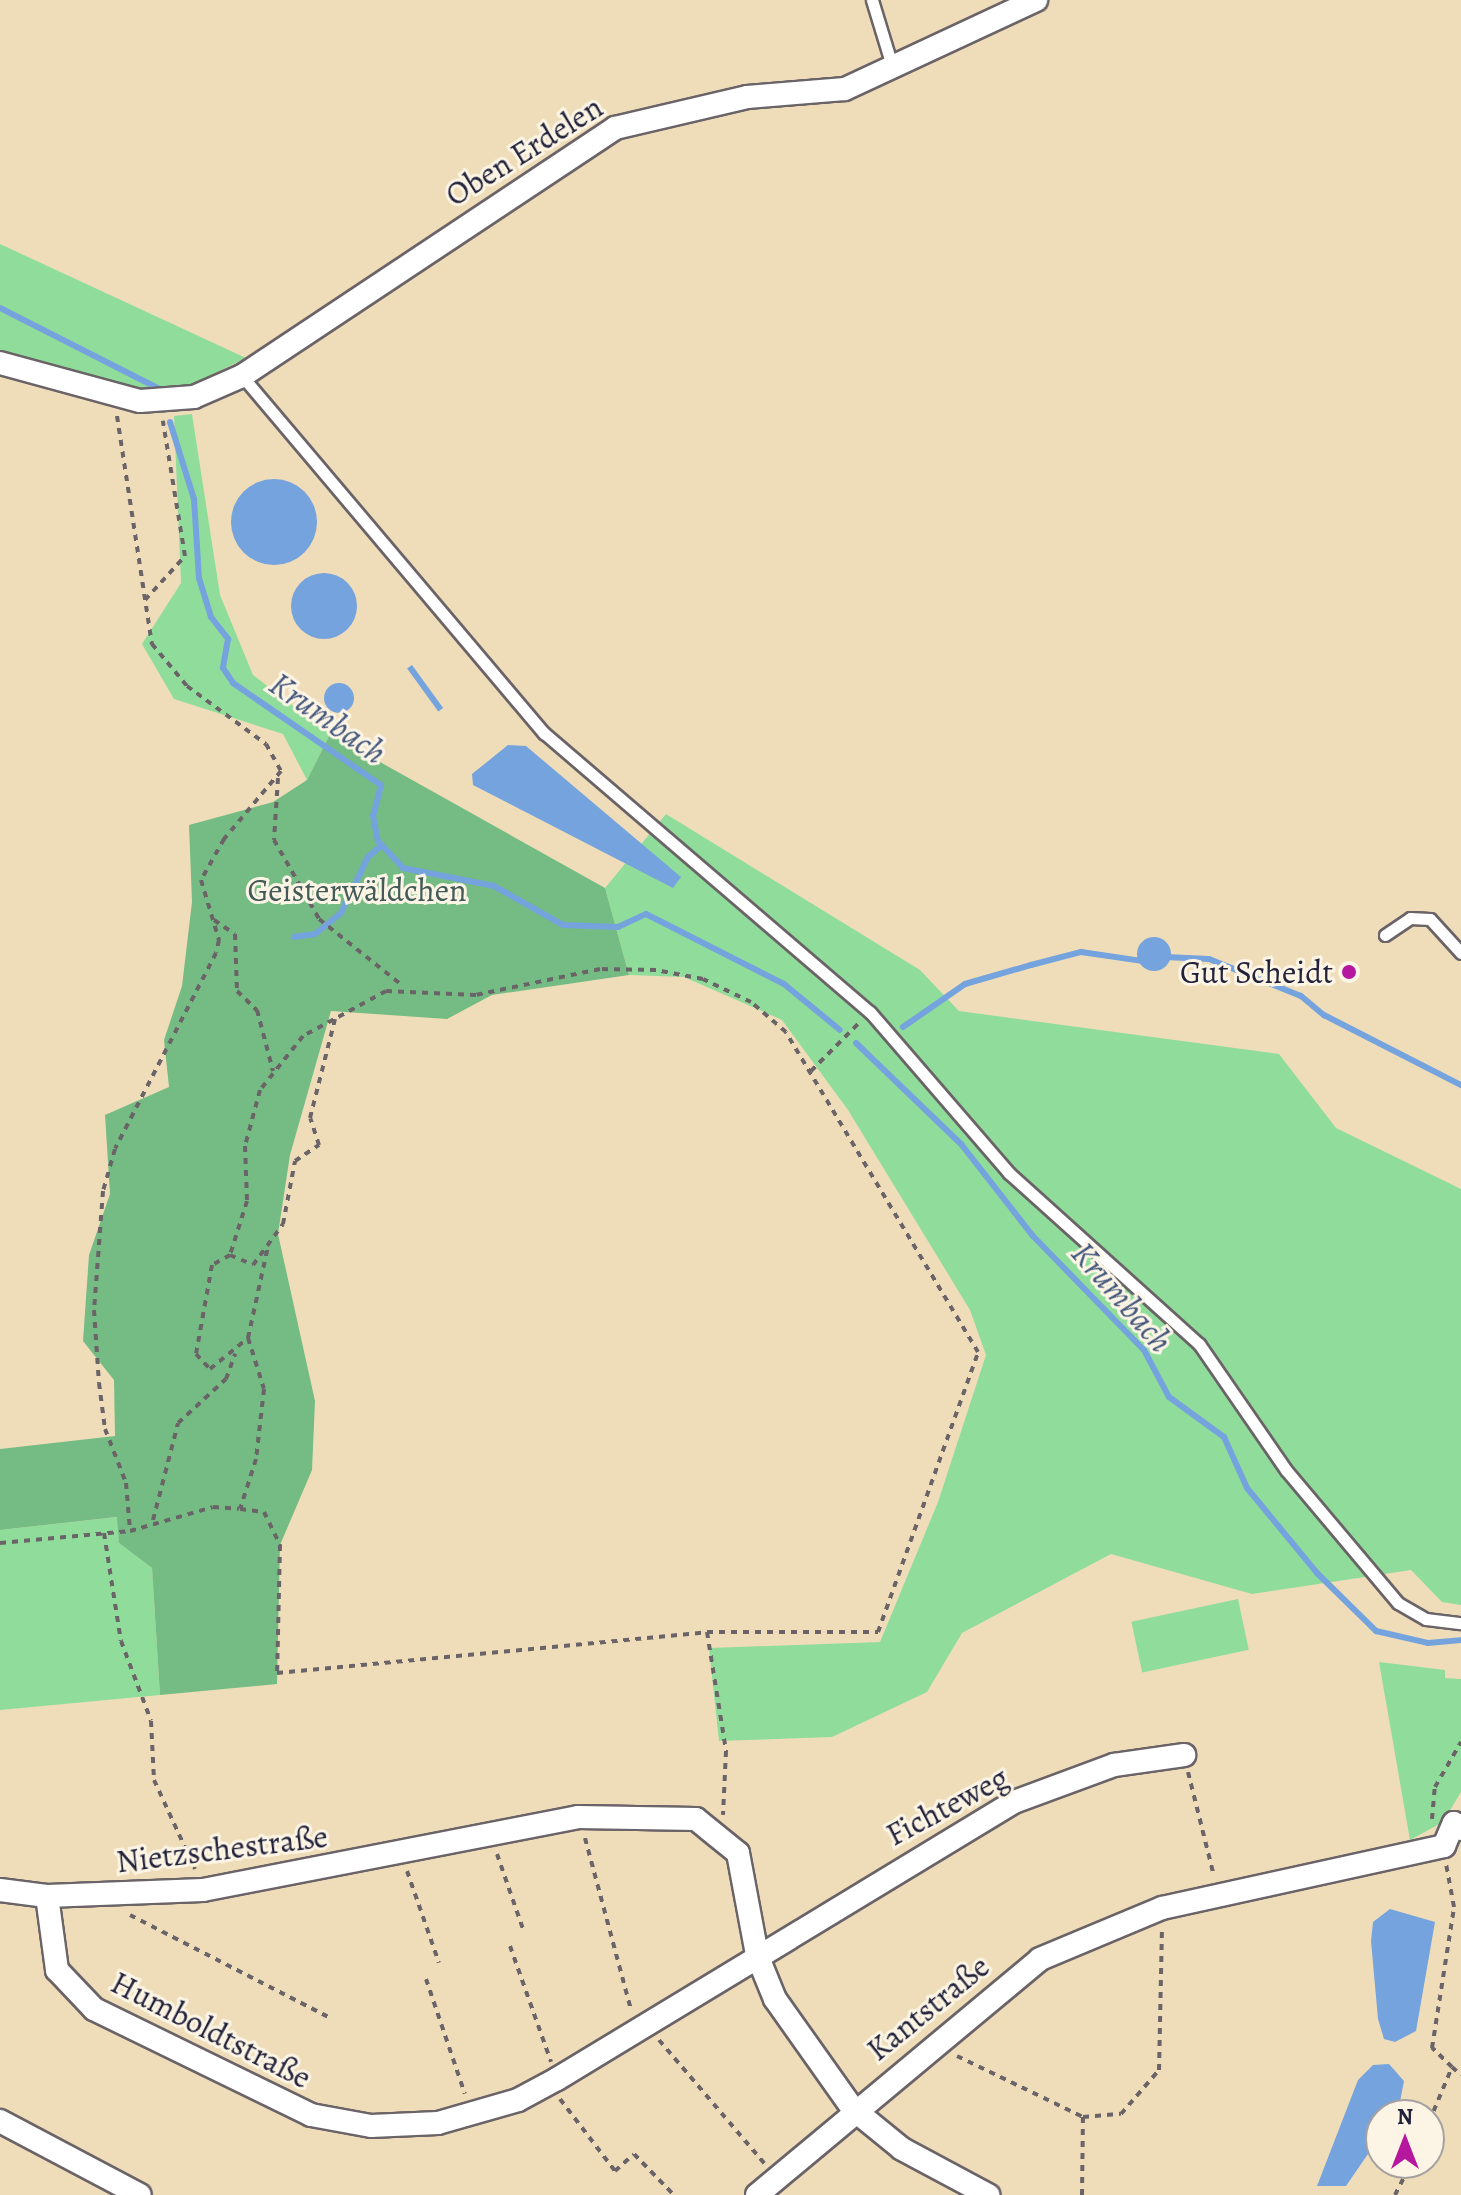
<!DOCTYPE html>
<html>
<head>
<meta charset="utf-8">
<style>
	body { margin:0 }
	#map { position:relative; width:1461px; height:2195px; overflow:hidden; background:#efddba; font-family:Alegreya,serif }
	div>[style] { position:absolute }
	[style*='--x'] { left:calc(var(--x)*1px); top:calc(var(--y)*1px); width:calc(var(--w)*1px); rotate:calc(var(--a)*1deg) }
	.green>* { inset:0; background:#90dd9b; transform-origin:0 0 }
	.forest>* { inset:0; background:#74bc83 }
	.water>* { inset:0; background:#75a3de; transform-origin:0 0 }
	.round { border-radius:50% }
	.stream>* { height:6px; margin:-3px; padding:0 3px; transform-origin:3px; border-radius:3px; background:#75a3de }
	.path>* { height:4px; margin-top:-2px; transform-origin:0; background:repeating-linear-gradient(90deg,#6a6367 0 6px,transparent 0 12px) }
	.roads { filter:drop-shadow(2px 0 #6a6367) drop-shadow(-2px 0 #6a6367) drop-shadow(0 2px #6a6367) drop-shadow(0 -2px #6a6367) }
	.lane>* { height:11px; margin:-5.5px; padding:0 5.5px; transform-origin:5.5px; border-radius:5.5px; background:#fff }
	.street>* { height:22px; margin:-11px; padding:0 11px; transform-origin:11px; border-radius:11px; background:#fff }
	.dots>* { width:22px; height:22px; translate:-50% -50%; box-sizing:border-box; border:4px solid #fcf5e5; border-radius:50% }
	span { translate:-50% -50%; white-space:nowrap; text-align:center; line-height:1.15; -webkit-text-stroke:6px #fcf5e5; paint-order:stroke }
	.street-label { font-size:32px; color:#22223b }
	.park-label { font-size:32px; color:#435a58 }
	.poi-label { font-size:32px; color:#22223b }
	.right { translate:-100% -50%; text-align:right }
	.water-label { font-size:34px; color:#43567c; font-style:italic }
	.north { position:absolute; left:1365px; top:2099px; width:80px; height:80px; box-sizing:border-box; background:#fcf5e5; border:2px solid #a5a1a1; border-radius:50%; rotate:0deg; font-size:22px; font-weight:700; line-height:32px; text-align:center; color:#22223b }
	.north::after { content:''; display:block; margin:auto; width:28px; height:36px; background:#b5179e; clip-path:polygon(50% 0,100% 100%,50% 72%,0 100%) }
</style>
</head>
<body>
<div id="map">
	<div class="green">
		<div style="clip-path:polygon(0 244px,246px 358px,185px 388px,140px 393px,0 357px)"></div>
		<div style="clip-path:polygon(192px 414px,220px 595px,253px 675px,330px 734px,307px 780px,283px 734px,174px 699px,142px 644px,181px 583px,174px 416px)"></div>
		<div style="clip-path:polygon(666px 814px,920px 970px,959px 1011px,1279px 1054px,1336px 1128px,1461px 1189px,1461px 1605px,1442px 1602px,1411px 1570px,1252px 1594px,1111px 1554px,962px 1633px,927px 1692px,832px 1737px,719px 1741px,709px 1648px,880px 1642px,938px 1502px,986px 1355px,970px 1310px,848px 1110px,782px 1020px,684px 977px,629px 975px,605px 888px)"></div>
		<div style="clip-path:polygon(118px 1517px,119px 1543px,152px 1568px,160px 1695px,0 1710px,0 1530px)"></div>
		<div style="left:1238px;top:1599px;width:52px;height:109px;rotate:78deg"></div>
		<div style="clip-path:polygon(1379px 1662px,1445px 1670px,1445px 1678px,1461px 1679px,1461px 1792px,1443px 1822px,1410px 1840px)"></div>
	</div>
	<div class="forest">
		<div style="clip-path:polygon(330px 734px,605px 888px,629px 975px,492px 995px,447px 1019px,331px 1011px,290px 1155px,278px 1234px,315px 1401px,312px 1470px,280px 1545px,277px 1684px,160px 1695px,152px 1568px,119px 1543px,117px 1517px,0 1530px,0 1449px,115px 1436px,114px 1380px,83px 1341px,89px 1255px,110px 1194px,105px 1115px,169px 1087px,164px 1040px,182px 986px,192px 902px,189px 825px,273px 802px,307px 780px)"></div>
	</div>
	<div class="water">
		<div class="round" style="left:231px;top:479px;width:86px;height:86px"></div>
		<div class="round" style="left:291px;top:573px;width:66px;height:66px"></div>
		<div style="left:412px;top:665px;width:53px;height:6px;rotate:54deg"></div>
		<div class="round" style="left:324px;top:683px;width:30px;height:30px"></div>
		<div style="clip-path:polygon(508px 745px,526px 746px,681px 877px,673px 888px,473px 785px,472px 774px)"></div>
		<div class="round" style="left:1137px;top:937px;width:34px;height:34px"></div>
		<div style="clip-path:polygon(1390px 1909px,1435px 1922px,1416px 2031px,1395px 2042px,1384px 2039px,1378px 2019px,1371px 1941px,1373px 1922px)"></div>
		<div style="clip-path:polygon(1389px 2064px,1404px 2081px,1398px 2112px,1381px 2115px,1381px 2135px,1346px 2186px,1317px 2186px,1358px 2080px,1373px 2065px)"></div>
	</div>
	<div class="stream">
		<div style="--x:0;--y:308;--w:179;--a:26.9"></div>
		<div style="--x:170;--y:422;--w:81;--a:72.7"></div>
		<div style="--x:194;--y:499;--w:79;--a:86.4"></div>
		<div style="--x:199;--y:578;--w:41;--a:72.9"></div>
		<div style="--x:211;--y:617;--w:28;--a:52"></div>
		<div style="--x:228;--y:639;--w:29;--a:100"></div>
		<div style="--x:223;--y:668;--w:18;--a:56"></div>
		<div style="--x:233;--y:683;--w:180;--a:34.6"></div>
		<div style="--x:381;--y:785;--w:32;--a:104"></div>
		<div style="--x:373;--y:816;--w:25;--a:79"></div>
		<div style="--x:378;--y:841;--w:37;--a:47"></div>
		<div style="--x:403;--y:868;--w:93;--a:11.2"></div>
		<div style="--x:494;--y:886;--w:79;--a:29.5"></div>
		<div style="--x:563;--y:925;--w:55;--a:2.1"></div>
		<div style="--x:618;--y:927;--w:31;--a:-25"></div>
		<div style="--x:646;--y:914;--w:155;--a:26.9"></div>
		<div style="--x:784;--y:984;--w:72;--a:39.4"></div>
		<div style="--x:294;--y:937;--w:21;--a:-8"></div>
		<div style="--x:315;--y:934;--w:33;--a:-39"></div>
		<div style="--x:341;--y:913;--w:62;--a:-64.3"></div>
		<div style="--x:368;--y:857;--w:18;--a:-41"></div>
		<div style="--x:1165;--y:957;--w:44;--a:2.6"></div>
		<div style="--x:1209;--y:959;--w:99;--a:21.9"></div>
		<div style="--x:1301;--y:996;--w:30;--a:40"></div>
		<div style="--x:1324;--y:1015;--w:154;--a:27.1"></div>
		<div style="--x:903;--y:1027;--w:75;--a:-34.7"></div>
		<div style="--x:965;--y:984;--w:69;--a:-16.1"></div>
		<div style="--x:1031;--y:965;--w:52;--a:-14.6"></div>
		<div style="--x:1081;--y:952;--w:63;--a:8.3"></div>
		<div style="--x:856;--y:1043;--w:146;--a:43.9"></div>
		<div style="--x:961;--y:1144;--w:117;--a:52"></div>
		<div style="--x:1033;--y:1236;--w:159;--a:45.8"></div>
		<div style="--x:1144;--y:1350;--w:53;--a:62"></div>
		<div style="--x:1169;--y:1397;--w:68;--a:36"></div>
		<div style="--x:1224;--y:1437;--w:56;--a:65.7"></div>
		<div style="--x:1247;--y:1488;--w:110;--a:50.5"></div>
		<div style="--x:1317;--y:1573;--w:83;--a:44.5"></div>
		<div style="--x:1376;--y:1631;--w:53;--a:13"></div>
		<div style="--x:1428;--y:1643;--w:33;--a:-5"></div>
	</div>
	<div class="path">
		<div style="--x:117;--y:416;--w:231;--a:81.3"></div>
		<div style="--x:152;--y:644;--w:55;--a:50.2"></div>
		<div style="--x:187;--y:686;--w:98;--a:36.3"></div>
		<div style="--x:266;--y:744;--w:31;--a:61"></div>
		<div style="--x:281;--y:771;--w:89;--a:130"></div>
		<div style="--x:224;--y:839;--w:47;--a:119.3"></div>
		<div style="--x:201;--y:880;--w:63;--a:73.3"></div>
		<div style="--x:219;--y:940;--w:13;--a:103"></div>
		<div style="--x:216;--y:953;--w:220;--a:117.3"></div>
		<div style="--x:115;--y:1149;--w:44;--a:105.9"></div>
		<div style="--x:103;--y:1191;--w:119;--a:94.3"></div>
		<div style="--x:94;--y:1310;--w:73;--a:86.1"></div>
		<div style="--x:99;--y:1383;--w:46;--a:82.6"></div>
		<div style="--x:105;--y:1429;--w:58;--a:68.7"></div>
		<div style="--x:126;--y:1483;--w:48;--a:85.2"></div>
		<div style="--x:145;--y:600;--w:59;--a:-47.7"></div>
		<div style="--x:185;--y:556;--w:137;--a:-99.3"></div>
		<div style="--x:278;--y:778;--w:62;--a:93.7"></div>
		<div style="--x:274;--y:840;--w:91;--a:60.3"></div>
		<div style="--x:319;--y:919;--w:107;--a:38.6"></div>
		<div style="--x:214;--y:920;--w:25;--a:34"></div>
		<div style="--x:235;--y:934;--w:57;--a:88"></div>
		<div style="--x:237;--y:991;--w:28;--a:44"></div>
		<div style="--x:257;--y:1010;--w:63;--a:75.3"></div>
		<div style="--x:811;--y:1071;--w:69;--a:-45"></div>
		<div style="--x:230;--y:1255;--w:21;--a:151"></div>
		<div style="--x:212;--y:1265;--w:90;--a:100.2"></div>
		<div style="--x:196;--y:1354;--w:21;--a:47"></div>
		<div style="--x:210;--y:1369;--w:49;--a:-39.2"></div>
		<div style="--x:248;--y:1338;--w:53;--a:72.6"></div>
		<div style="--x:264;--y:1389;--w:70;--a:96.5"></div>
		<div style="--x:256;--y:1459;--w:52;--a:107.7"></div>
		<div style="--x:240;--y:1509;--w:24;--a:7"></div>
		<div style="--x:264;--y:1512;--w:37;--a:64"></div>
		<div style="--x:280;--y:1545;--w:128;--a:91.3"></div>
		<div style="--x:277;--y:1673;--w:432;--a:-5.4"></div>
		<div style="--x:707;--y:1632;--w:171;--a:0"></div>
		<div style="--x:878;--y:1632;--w:297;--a:-70.3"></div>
		<div style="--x:978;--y:1352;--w:373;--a:-121"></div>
		<div style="--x:786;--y:1032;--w:46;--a:-139.4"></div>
		<div style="--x:751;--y:1002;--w:53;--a:-154.4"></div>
		<div style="--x:703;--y:979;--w:48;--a:-169.2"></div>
		<div style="--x:656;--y:970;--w:56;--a:-179"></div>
		<div style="--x:600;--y:969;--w:127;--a:168.2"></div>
		<div style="--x:476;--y:995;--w:90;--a:-177.5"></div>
		<div style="--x:386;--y:991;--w:94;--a:151.5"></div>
		<div style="--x:303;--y:1036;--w:69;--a:128.5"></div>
		<div style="--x:260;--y:1090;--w:58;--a:105"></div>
		<div style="--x:245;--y:1146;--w:55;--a:87.9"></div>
		<div style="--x:247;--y:1201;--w:57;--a:107.5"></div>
		<div style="--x:230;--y:1255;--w:25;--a:23"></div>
		<div style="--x:253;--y:1265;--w:51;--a:-53.8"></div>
		<div style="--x:283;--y:1224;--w:64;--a:-79.2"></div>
		<div style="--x:295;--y:1161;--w:29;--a:-34"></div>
		<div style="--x:319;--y:1145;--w:28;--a:-108"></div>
		<div style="--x:310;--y:1118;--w:102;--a:-75.8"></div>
		<div style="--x:248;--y:1338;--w:94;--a:-77.7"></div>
		<div style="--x:153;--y:1520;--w:100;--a:-75.5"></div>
		<div style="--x:178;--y:1423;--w:65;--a:-42.5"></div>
		<div style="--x:226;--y:1379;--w:27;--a:-70"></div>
		<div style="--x:104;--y:1533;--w:109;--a:81.1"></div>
		<div style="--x:121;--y:1641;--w:85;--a:69.4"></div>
		<div style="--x:151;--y:1721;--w:59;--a:87.1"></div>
		<div style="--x:154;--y:1780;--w:98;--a:65.3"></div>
		<div style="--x:0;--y:1543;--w:131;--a:-5.3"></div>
		<div style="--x:130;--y:1531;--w:86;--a:-16.1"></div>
		<div style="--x:213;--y:1507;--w:26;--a:4"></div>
		<div style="--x:707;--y:1632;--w:121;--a:80.9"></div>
		<div style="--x:726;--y:1751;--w:64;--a:92.7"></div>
		<div style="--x:1188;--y:1772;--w:107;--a:76"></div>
		<div style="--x:1432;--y:1819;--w:32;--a:-85"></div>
		<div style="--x:1435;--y:1787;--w:52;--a:-60"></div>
		<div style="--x:585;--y:1838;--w:178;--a:75"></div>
		<div style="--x:497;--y:1854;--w:79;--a:70.9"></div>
		<div style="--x:407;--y:1871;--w:97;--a:70.8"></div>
		<div style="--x:130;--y:1915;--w:225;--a:27.2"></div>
		<div style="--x:510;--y:1946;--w:123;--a:70.5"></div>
		<div style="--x:426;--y:1979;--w:121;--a:71.3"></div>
		<div style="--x:659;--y:2040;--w:163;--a:49.5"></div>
		<div style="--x:957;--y:2056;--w:140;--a:25.8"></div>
		<div style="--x:1452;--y:2067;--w:12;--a:42"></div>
		<div style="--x:560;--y:2099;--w:91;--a:52.6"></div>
		<div style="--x:615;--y:2171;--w:25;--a:-42"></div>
		<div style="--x:634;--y:2154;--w:57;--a:45.7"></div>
		<div style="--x:1429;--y:2122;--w:60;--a:-67.3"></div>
		<div style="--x:1452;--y:2067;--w:28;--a:-136"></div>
		<div style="--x:1432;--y:2048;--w:143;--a:-81.1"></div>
		<div style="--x:1454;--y:1907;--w:44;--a:-100.5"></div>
		<div style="--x:1082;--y:2195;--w:78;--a:-89.3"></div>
		<div style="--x:1083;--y:2117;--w:38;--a:-5"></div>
		<div style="--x:1121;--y:2114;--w:58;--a:-49.2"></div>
		<div style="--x:1159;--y:2070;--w:139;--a:-88.8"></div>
		<div style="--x:1395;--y:2195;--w:36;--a:-63"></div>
	</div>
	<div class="roads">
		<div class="lane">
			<div style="--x:872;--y:0;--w:72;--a:73.1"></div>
			<div style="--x:242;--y:376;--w:468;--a:49.8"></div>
			<div style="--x:544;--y:733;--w:429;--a:40.6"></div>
			<div style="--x:870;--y:1012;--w:213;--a:49.2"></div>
			<div style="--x:1009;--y:1173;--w:256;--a:42"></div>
			<div style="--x:1199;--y:1344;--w:153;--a:55.4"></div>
			<div style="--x:1286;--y:1470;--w:174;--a:49.9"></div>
			<div style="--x:1398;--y:1603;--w:32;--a:30"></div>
			<div style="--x:1426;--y:1619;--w:35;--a:7"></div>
			<div style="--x:1385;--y:935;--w:30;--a:-34"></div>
			<div style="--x:1410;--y:918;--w:20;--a:3"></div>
			<div style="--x:1430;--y:919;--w:46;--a:47.6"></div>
		</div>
		<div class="street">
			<div style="--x:0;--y:363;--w:145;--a:15.2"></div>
			<div style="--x:140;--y:401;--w:54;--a:-4.2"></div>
			<div style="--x:194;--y:397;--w:52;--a:-23.6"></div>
			<div style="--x:242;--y:376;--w:448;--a:-33.6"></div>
			<div style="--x:615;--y:128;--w:136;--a:-13.2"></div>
			<div style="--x:747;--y:97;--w:98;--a:-4.7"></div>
			<div style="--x:845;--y:89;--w:211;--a:-25"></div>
			<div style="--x:0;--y:1890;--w:47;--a:7.3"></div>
			<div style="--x:47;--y:1896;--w:156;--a:-2.2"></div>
			<div style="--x:203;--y:1890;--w:382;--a:-11"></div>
			<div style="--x:578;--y:1817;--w:118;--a:1"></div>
			<div style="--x:696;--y:1819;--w:54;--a:39"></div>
			<div style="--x:738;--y:1853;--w:104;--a:79.4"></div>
			<div style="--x:757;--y:1955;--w:48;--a:67.8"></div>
			<div style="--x:775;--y:1999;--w:135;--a:54.7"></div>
			<div style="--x:853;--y:2109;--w:63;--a:39.2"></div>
			<div style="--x:902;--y:2149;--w:98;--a:28.1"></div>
			<div style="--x:47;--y:1896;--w:75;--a:82.3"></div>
			<div style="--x:57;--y:1970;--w:54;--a:46.5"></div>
			<div style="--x:94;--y:2009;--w:242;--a:26"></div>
			<div style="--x:311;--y:2115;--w:61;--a:10.4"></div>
			<div style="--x:371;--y:2126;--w:67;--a:-2.6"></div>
			<div style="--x:438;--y:2123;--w:83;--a:-16"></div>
			<div style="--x:518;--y:2100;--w:44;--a:-28.3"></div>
			<div style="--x:557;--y:2079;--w:534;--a:-31.22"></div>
			<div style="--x:1014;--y:1802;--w:107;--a:-20.3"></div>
			<div style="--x:1114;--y:1765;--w:71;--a:-8.1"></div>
			<div style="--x:0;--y:2121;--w:158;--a:27.9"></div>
			<div style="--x:757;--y:2195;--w:368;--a:-39.8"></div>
			<div style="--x:1040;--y:1959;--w:132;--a:-22.7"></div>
			<div style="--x:1162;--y:1908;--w:289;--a:-12.4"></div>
			<div style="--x:1444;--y:1846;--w:25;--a:-67"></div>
			<div style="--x:1454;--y:1823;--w:9;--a:41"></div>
		</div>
	</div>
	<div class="dots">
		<div style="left:1349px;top:972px;background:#b5179e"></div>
	</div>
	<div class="street-label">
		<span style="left:524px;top:151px;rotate:-32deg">Oben Erdelen</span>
		<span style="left:947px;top:1806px;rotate:-28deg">Fichteweg</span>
		<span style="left:222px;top:1849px;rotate:-7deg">Nietzschestraße</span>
		<span style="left:928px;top:2008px;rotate:-39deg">Kantstraße</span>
		<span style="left:211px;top:2030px;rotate:27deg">Humboldtstraße</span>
	</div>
	<div class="park-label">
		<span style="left:357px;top:890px">Geisterwäldchen</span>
	</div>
	<div class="poi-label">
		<span class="right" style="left:1333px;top:972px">Gut Scheidt</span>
	</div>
	<div class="water-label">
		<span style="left:328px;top:718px;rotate:35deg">Krumbach</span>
		<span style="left:1122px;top:1297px;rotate:49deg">Krumbach</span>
	</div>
	<div class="north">N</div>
</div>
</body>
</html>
